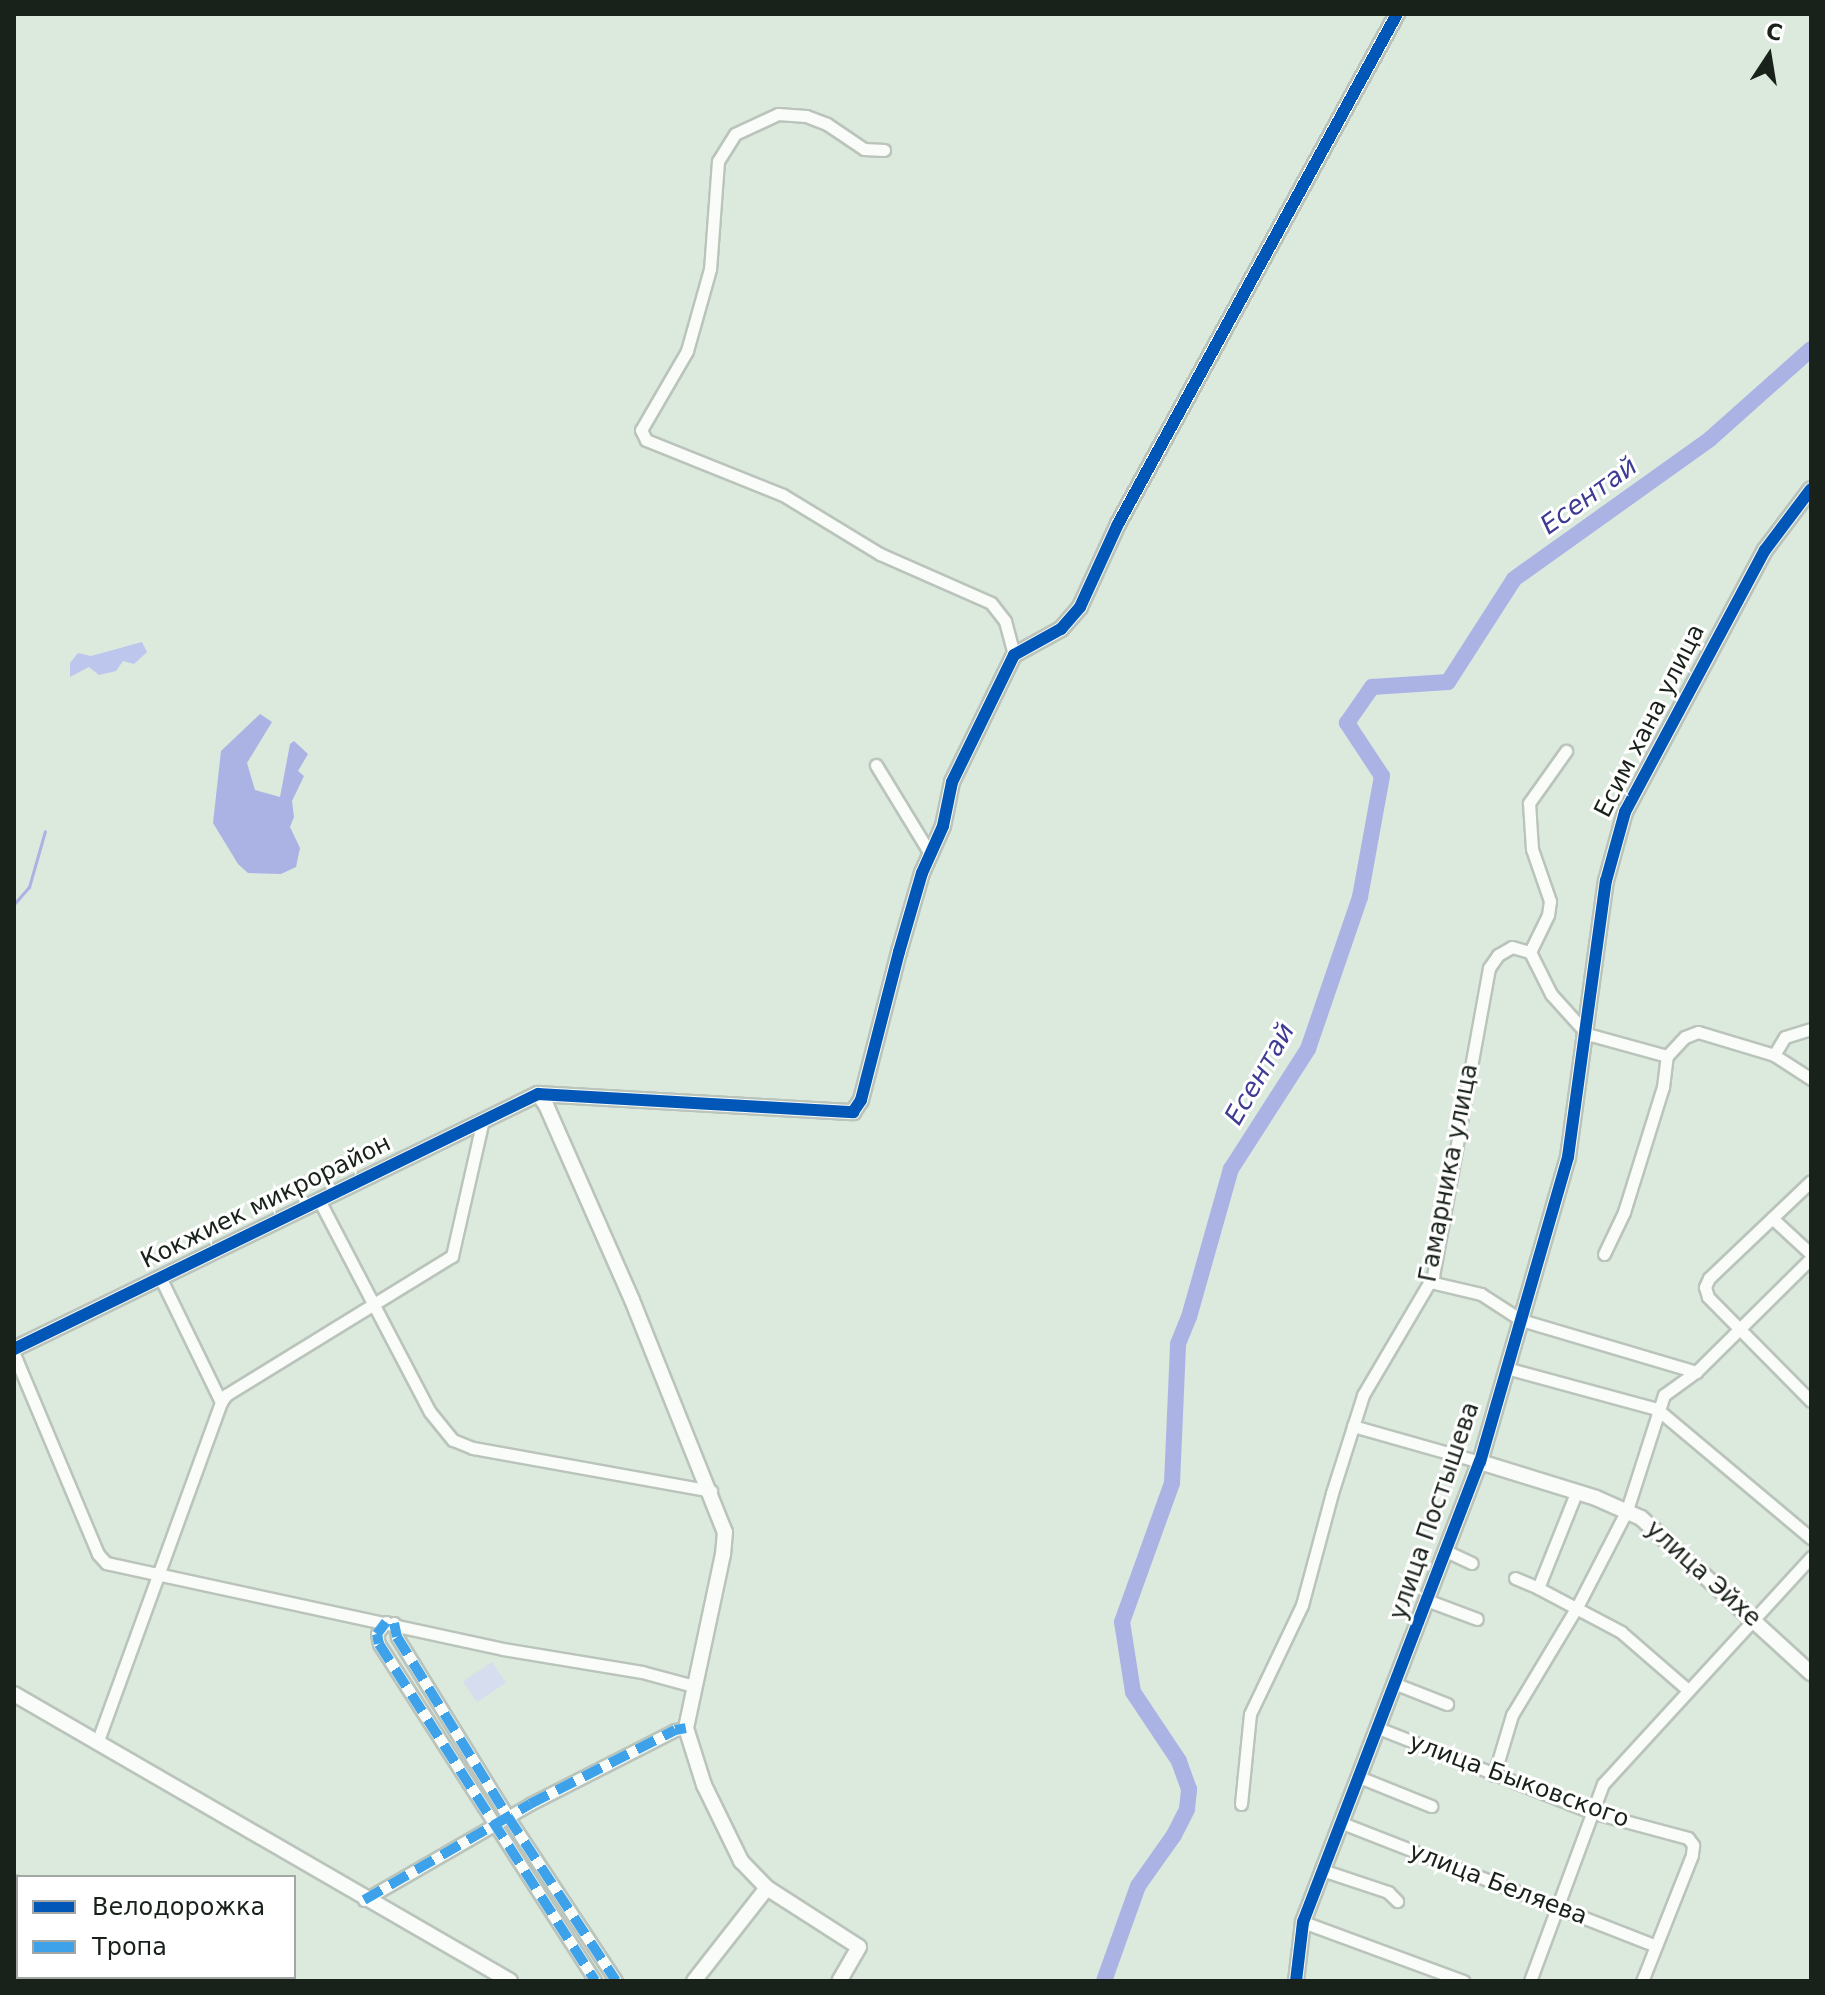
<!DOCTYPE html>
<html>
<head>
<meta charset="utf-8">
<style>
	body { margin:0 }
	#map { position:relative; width:1825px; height:1995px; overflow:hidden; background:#dce9dd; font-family:"DejaVu Sans",sans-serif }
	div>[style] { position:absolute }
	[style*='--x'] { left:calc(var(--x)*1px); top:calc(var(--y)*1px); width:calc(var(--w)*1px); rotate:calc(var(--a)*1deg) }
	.green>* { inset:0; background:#d5ddee; transform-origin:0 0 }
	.forest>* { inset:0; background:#bdc6ec }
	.water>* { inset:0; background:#abb3e5 }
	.stream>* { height:3px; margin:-1.5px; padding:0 1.5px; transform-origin:1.5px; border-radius:1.5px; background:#abb3e5 }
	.river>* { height:16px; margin:-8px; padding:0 8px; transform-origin:8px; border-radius:8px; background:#abb3e5 }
	.roads { filter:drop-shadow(2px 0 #bac4bb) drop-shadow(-2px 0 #bac4bb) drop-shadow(0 2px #bac4bb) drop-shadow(0 -2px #bac4bb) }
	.minor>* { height:11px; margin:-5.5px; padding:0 5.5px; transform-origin:5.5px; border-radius:5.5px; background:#fafcfa }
	.tertiary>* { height:14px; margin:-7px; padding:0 7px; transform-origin:7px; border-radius:7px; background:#fafcfa }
	.quiet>* { height:10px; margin-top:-5px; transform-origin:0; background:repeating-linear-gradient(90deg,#3da2ea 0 20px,transparent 0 30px) }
	.cycleway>* { height:12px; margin:-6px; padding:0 6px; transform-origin:6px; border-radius:6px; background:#0057b8 }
	span { translate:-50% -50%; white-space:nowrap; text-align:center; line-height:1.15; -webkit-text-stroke:6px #fff; paint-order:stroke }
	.street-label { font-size:24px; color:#19221a }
	.water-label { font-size:26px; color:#3e3b94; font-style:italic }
	.frame { position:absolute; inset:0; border:16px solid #19221a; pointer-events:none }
	.legend { position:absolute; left:16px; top:1875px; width:280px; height:104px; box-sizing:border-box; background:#fff; border:2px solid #a3a7a3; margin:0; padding:10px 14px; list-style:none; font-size:24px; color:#19221a }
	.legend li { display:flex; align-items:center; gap:16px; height:40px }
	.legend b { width:40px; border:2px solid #a3a7a3 }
	.north { position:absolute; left:1729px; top:16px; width:80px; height:80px; -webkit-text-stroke:6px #fff; paint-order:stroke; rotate:12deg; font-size:22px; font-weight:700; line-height:32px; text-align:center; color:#19221a }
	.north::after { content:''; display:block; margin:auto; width:28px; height:36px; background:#19221a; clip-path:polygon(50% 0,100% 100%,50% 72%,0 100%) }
</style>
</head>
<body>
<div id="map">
	<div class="green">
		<div style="left:492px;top:1662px;width:25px;height:35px;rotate:56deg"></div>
	</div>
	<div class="forest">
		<div style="clip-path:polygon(142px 642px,147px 652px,134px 664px,123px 661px,116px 671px,99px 675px,89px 667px,70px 677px,70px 663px,78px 653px,91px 656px)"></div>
	</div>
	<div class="water">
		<div style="clip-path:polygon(260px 714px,272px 722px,247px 763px,255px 790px,280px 797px,290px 744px,294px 741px,308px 754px,298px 771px,304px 776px,292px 801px,294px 817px,290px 827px,300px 848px,296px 867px,281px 874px,248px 873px,238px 864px,213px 823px,221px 751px)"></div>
	</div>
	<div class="stream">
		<div style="--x:14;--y:904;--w:23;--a:-49"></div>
		<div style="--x:29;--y:887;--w:58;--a:-74.1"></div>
	</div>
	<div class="river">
		<div style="--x:1104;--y:1981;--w:101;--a:-70.3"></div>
		<div style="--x:1138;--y:1886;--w:62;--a:-54.8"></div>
		<div style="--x:1174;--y:1835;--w:29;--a:-63"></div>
		<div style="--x:1187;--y:1809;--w:20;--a:-84"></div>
		<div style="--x:1189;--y:1789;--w:30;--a:-110"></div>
		<div style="--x:1179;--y:1761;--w:83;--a:-123.7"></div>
		<div style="--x:1133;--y:1692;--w:71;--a:-98.9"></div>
		<div style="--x:1122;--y:1622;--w:148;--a:-70.2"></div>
		<div style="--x:1172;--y:1483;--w:139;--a:-87.5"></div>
		<div style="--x:1178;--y:1344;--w:29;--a:-68"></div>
		<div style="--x:1189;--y:1317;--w:154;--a:-74.2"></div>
		<div style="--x:1231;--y:1169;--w:143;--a:-57.3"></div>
		<div style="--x:1308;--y:1049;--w:161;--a:-71.1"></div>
		<div style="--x:1360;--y:897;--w:123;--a:-79.7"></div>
		<div style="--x:1382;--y:776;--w:64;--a:-123.4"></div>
		<div style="--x:1347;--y:723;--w:44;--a:-55.2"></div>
		<div style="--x:1372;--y:687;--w:76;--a:-3.8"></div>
		<div style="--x:1448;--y:682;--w:122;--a:-57.3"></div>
		<div style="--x:1514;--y:579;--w:241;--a:-35.5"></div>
		<div style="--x:1710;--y:439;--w:135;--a:-41.7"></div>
	</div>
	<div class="roads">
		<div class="minor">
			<div style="--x:884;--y:150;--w:20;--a:-177"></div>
			<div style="--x:864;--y:149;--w:45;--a:-146"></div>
			<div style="--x:827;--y:124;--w:22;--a:-159"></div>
			<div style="--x:806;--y:116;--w:28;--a:-176"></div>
			<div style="--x:778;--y:114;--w:47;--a:155.1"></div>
			<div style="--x:735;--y:134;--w:32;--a:122"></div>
			<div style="--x:718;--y:161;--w:108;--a:94.2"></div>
			<div style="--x:710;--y:269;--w:85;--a:105.7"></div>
			<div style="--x:687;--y:351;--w:91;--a:120.2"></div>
			<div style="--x:641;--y:430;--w:11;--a:63"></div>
			<div style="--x:646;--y:440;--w:148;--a:21.9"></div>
			<div style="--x:783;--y:495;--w:114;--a:31.3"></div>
			<div style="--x:880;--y:554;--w:121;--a:23.8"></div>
			<div style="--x:991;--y:603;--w:23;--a:52"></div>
			<div style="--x:1005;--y:621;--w:35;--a:75"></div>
			<div style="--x:876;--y:765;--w:105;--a:58.6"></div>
			<div style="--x:1530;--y:952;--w:47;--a:63.4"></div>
			<div style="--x:1551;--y:994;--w:54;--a:48"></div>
			<div style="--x:1587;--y:1034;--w:83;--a:15.4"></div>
			<div style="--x:1667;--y:1056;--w:26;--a:-47"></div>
			<div style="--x:1685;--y:1037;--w:14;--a:-21"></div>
			<div style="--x:1698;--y:1032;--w:79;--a:16.8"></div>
			<div style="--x:1774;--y:1055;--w:44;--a:33"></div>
			<div style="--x:1774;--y:1055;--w:21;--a:-59"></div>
			<div style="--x:1785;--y:1037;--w:27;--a:-17"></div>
			<div style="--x:1811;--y:1181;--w:141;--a:136.4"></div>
			<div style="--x:1709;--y:1278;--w:10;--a:114"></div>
			<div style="--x:1705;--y:1287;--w:10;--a:73"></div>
			<div style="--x:1708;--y:1297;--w:146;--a:45.3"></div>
			<div style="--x:319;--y:1200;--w:239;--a:62.4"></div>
			<div style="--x:430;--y:1412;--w:36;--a:51"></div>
			<div style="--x:453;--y:1440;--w:22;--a:22"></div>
			<div style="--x:473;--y:1448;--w:242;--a:10.2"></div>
			<div style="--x:1772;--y:1218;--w:53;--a:42.7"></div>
			<div style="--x:1604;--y:1254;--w:47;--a:-64.5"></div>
			<div style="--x:1624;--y:1212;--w:131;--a:-72.7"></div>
			<div style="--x:1663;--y:1087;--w:31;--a:-83"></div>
			<div style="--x:161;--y:1279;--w:137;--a:64"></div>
			<div style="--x:1430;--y:1282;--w:52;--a:13.2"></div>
			<div style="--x:1481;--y:1294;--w:48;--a:33"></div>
			<div style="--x:1521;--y:1320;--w:183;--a:16.5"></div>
			<div style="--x:14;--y:1354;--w:217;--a:67.2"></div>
			<div style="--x:98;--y:1554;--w:12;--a:48"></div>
			<div style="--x:106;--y:1563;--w:406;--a:12.2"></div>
			<div style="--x:503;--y:1649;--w:141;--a:9.4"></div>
			<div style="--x:642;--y:1672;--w:54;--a:15.1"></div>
			<div style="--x:1506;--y:1368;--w:156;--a:15.2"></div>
			<div style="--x:1657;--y:1409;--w:201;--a:40"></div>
			<div style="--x:1353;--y:1426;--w:132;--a:15.8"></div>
			<div style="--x:1576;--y:1493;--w:102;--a:111.8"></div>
			<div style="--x:1538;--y:1588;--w:94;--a:27.9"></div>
			<div style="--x:1621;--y:1632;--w:89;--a:40.9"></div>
			<div style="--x:1448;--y:1552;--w:26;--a:25"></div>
			<div style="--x:1515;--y:1578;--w:25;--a:23"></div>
			<div style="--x:1429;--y:1601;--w:51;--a:20.6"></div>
			<div style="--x:386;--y:1622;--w:15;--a:127"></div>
			<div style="--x:377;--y:1634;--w:10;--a:79"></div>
			<div style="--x:379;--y:1644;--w:400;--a:57.3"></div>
			<div style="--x:394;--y:1623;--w:14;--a:78"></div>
			<div style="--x:397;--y:1637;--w:211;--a:58.3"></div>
			<div style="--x:508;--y:1817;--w:196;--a:56.6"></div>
			<div style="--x:1396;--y:1684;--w:55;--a:21.4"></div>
			<div style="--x:1378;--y:1728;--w:229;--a:21.5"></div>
			<div style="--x:1591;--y:1812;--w:100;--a:15"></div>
			<div style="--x:1688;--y:1838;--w:9;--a:54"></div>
			<div style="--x:1693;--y:1845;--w:10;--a:96"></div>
			<div style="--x:1692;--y:1855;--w:136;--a:111.6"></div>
			<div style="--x:97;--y:1743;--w:363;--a:-70"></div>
			<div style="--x:221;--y:1402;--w:9;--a:-54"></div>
			<div style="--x:226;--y:1395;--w:265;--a:-31.6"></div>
			<div style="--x:452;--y:1256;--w:139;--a:-77.2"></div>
			<div style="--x:1494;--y:1775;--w:63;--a:-73.3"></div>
			<div style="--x:1512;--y:1715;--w:126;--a:-59"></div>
			<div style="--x:1577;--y:1607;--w:109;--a:-62.7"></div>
			<div style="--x:1627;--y:1510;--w:121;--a:-72.2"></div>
			<div style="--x:1664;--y:1395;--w:39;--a:-36"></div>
			<div style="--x:1696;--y:1372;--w:162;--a:-44.7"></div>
			<div style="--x:1359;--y:1777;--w:78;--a:21.9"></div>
			<div style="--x:1241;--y:1804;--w:90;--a:-84.3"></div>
			<div style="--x:1250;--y:1714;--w:121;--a:-64.5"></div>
			<div style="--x:1302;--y:1605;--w:116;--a:-75"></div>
			<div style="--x:1332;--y:1493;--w:103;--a:-72.4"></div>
			<div style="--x:1363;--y:1395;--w:138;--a:-59.5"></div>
			<div style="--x:1433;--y:1276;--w:313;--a:-79.7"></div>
			<div style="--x:1489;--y:968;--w:16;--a:-55"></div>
			<div style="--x:1498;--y:955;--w:16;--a:-30"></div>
			<div style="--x:1512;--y:947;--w:19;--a:16"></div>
			<div style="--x:1530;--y:952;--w:41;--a:-64.1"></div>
			<div style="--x:1548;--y:915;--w:14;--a:-82"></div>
			<div style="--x:1550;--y:901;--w:55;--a:-109.1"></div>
			<div style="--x:1532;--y:849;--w:46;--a:-93.7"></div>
			<div style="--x:1529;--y:803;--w:64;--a:-54.6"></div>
			<div style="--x:1342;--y:1823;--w:335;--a:21.4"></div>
			<div style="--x:1322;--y:1870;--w:70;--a:18.4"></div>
			<div style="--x:1388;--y:1892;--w:13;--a:45"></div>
			<div style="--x:14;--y:1881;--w:4;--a:27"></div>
			<div style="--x:364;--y:1900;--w:192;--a:-30"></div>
			<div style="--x:530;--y:1804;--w:163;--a:-27"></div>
			<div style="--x:675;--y:1730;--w:11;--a:-10"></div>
			<div style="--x:1303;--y:1922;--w:171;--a:20.2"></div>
			<div style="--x:176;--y:1977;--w:8;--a:30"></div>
			<div style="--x:1530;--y:1981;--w:210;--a:-69.7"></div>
			<div style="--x:1603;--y:1784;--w:308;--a:-47.5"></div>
		</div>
		<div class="tertiary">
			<div style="--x:538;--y:1094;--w:14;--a:54"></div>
			<div style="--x:546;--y:1105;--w:213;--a:66.2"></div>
			<div style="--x:632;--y:1300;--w:250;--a:68.2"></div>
			<div style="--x:725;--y:1532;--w:22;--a:95"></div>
			<div style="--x:723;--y:1554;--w:178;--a:102"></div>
			<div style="--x:686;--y:1728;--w:60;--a:72.5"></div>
			<div style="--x:704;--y:1785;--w:85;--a:64"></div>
			<div style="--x:741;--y:1861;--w:37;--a:46"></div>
			<div style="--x:767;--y:1888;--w:109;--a:32.7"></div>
			<div style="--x:859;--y:1947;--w:39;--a:120"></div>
			<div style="--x:14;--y:1349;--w:583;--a:-25.95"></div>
			<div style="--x:538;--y:1094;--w:316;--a:3.3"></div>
			<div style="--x:853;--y:1112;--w:14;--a:-56"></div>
			<div style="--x:861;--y:1100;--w:153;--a:-75.6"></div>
			<div style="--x:899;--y:952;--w:82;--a:-73.8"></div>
			<div style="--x:922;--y:873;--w:51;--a:-65.9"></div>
			<div style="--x:943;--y:826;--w:45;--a:-78.4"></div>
			<div style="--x:952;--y:782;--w:141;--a:-64"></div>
			<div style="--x:1014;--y:655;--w:54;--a:-29"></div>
			<div style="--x:1061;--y:629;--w:29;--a:-49"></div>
			<div style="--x:1080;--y:607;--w:91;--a:-65.4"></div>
			<div style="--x:1118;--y:524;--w:581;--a:-61.32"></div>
			<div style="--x:1480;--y:1462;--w:121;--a:17.2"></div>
			<div style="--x:1596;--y:1498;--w:49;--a:24"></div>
			<div style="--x:1641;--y:1518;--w:230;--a:42.4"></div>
			<div style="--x:14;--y:1694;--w:573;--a:30.05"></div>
			<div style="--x:694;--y:1981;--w:118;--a:-51.9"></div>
			<div style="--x:1296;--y:1981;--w:59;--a:-83.2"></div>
			<div style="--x:1303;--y:1922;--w:493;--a:-69"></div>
			<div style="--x:1480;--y:1462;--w:317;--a:-73.9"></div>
			<div style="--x:1568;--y:1157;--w:279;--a:-82.2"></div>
			<div style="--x:1606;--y:881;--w:72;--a:-74.6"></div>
			<div style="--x:1625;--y:812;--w:297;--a:-61.9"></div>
			<div style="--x:1765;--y:550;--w:76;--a:-53"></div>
		</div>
	</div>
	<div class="quiet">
		<div style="--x:386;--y:1622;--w:15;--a:127"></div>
		<div style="--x:377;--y:1634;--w:10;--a:79"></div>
		<div style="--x:379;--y:1644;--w:400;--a:57.3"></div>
		<div style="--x:394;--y:1623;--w:14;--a:78"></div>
		<div style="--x:397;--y:1637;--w:211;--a:58.3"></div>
		<div style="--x:508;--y:1817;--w:196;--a:56.6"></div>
		<div style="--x:364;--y:1900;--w:192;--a:-30"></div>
		<div style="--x:530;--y:1804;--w:163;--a:-27"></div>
		<div style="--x:675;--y:1730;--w:11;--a:-10"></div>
	</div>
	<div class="cycleway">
		<div style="--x:14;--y:1349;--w:583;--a:-25.95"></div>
		<div style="--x:538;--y:1094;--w:316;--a:3.3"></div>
		<div style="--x:853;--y:1112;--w:14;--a:-56"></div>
		<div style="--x:861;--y:1100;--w:153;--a:-75.6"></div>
		<div style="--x:899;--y:952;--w:82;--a:-73.8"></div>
		<div style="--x:922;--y:873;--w:51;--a:-65.9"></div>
		<div style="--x:943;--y:826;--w:45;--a:-78.4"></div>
		<div style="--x:952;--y:782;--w:141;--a:-64"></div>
		<div style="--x:1014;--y:655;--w:54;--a:-29"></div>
		<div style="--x:1061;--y:629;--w:29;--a:-49"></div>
		<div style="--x:1080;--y:607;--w:91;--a:-65.4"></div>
		<div style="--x:1118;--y:524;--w:581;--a:-61.32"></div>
		<div style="--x:1296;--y:1981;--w:59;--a:-83.2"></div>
		<div style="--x:1303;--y:1922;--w:493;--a:-69"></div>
		<div style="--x:1480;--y:1462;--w:317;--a:-73.9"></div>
		<div style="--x:1568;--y:1157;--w:279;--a:-82.2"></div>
		<div style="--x:1606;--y:881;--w:72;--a:-74.6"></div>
		<div style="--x:1625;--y:812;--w:297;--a:-61.9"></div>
		<div style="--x:1765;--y:550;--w:76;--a:-53"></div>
	</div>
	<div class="street-label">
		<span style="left:1650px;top:721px;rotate:-63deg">Есим хана улица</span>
		<span style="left:1449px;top:1173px;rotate:-79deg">Гамарника улица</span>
		<span style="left:266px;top:1202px;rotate:-26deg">Кокжиек микрорайон</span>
		<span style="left:1435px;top:1511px;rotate:-71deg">улица Постышева</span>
		<span style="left:1703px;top:1574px;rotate:42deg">улица Эйхе</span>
		<span style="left:1519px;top:1781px;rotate:20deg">улица Быковского</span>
		<span style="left:1498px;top:1884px;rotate:21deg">улица Беляева</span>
	</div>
	<div class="water-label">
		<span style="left:1589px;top:496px;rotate:-36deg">Есентай</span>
		<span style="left:1260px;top:1074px;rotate:-60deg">Есентай</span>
	</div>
	<div class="frame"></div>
	<ul class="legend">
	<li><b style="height:10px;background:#0057b8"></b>Велодорожка</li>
	<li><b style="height:10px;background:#3da2ea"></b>Тропа</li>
	</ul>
	<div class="north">С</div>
</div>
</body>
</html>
